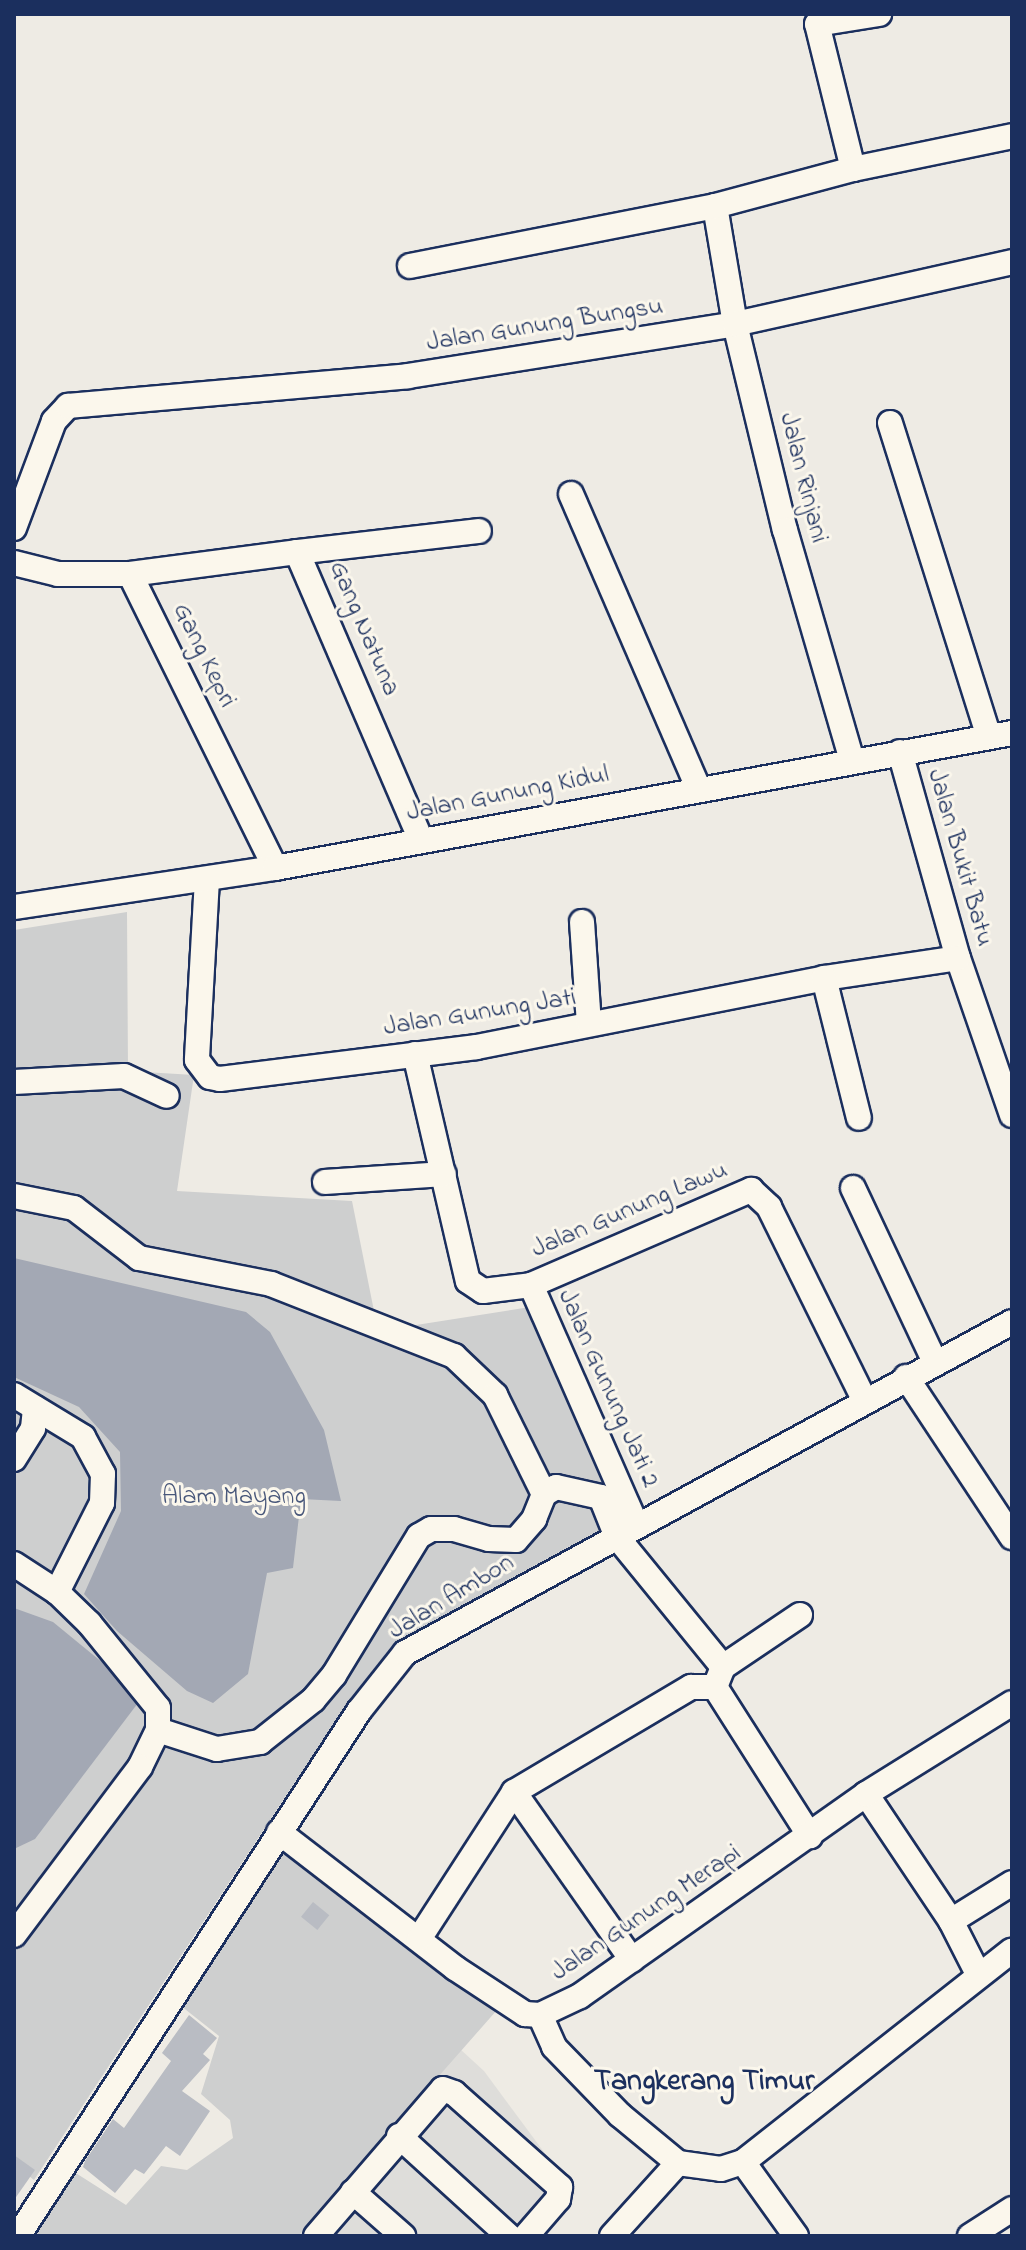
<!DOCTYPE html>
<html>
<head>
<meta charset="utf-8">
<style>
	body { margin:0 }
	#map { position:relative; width:1026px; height:2250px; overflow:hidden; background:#eeebe4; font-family:"Indie Flower",sans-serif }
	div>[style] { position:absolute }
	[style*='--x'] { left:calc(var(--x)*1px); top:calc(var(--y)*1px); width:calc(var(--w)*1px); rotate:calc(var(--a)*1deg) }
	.built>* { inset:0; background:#deddda }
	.green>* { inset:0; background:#cecfcf }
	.water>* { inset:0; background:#a3a8b4 }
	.building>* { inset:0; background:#b9bcc3; transform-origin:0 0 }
	.roads { filter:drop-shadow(2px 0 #1b2f5e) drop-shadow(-2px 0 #1b2f5e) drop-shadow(0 2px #1b2f5e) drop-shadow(0 -2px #1b2f5e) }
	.minor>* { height:24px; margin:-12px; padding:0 12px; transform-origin:12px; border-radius:12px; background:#fbf7ec }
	span { translate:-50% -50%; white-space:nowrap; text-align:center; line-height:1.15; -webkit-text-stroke:6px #fbf7ec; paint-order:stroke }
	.street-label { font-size:26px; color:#1b2f5e }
	.park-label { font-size:26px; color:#48577a }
	.quarter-label { font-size:30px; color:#1b2f5e; font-weight:700 }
	.frame { position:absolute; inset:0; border:16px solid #1b2f5e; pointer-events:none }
</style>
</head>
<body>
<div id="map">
	<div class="built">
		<div style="clip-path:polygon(460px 2049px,484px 2071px,575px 2194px,538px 2236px,298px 2236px)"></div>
	</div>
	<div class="green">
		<div style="clip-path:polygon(127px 912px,128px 1071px,194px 1075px,177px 1191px,352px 1201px,378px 1331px,530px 1307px,620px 1519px,406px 1636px,295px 1782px,34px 2180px,14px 2164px,14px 930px)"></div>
		<div style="clip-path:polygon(279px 1847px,497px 2010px,298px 2236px,28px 2236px,71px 2170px,126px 2205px,161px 2166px,187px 2170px,233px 2138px,230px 2120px,201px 2094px,219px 2036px,176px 2002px)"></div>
	</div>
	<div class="water">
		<div style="clip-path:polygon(14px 1258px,246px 1312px,270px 1332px,324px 1430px,341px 1501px,301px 1499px,293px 1568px,267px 1573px,248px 1674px,213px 1703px,187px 1691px,117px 1631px,84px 1594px,121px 1511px,120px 1452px,79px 1407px,14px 1377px)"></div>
		<div style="clip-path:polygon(14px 1608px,53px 1622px,114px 1672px,138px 1703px,35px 1839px,14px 1849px)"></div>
	</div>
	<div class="building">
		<div style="left:313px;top:1902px;width:21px;height:19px;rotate:39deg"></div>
		<div style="clip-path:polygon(189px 2015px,217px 2038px,203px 2054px,210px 2060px,182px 2091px,210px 2111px,180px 2156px,166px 2146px,144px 2174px,135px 2169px,115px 2193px,83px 2167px,85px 2161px,113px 2119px,124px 2128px,171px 2061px,162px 2053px)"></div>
		<div style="clip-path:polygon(14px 2155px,35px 2170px,14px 2200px)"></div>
	</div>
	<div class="roads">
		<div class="minor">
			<div style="--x:853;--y:169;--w:149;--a:-103.9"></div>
			<div style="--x:817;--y:24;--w:63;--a:-9.2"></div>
			<div style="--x:715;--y:206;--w:120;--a:80.4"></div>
			<div style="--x:735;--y:324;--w:212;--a:76.4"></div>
			<div style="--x:785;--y:530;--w:240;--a:73.8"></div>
			<div style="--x:410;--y:266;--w:311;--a:-11.1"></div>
			<div style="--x:715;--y:206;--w:143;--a:-15"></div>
			<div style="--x:853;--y:169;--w:162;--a:-11.7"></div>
			<div style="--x:890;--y:423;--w:329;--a:72.5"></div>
			<div style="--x:571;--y:494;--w:322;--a:66.6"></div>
			<div style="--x:14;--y:528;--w:114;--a:-69.5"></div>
			<div style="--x:54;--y:421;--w:21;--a:-47"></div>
			<div style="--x:68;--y:406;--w:341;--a:-5"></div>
			<div style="--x:408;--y:376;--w:331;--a:-9"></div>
			<div style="--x:735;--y:324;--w:284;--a:-12.6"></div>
			<div style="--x:297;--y:552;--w:183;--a:-6.6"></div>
			<div style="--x:14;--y:563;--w:45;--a:14"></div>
			<div style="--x:58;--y:574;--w:72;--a:0"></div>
			<div style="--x:130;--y:574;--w:328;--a:63.7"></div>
			<div style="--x:130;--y:574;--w:168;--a:-7.5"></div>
			<div style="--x:297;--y:552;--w:314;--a:66.7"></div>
			<div style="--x:900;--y:752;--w:214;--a:74.3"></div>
			<div style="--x:958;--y:958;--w:166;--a:71"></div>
			<div style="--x:207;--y:879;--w:181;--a:93.2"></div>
			<div style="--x:197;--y:1060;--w:21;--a:53"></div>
			<div style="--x:210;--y:1077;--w:10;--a:11"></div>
			<div style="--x:220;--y:1079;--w:259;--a:-7.1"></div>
			<div style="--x:477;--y:1047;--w:354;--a:-11.2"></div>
			<div style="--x:824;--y:978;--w:135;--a:-8.5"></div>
			<div style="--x:14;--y:907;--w:264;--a:-8.5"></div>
			<div style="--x:275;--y:868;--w:749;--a:-10.38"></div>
			<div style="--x:582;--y:922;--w:102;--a:86.1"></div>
			<div style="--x:824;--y:978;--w:144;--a:76"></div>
			<div style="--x:415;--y:1054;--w:233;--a:76.9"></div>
			<div style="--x:468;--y:1281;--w:18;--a:34"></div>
			<div style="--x:483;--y:1291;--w:48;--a:-7.1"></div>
			<div style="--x:531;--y:1285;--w:263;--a:66.3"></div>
			<div style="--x:14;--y:1082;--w:110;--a:-3.1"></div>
			<div style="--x:124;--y:1076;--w:47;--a:24.9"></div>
			<div style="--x:325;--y:1182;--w:119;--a:-3.8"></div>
			<div style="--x:853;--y:1188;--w:192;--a:64.8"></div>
			<div style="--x:14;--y:1196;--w:61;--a:11.3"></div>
			<div style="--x:74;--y:1208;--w:82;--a:37.6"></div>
			<div style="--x:139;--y:1258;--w:135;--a:11.1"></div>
			<div style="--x:271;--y:1284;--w:197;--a:21.5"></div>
			<div style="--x:454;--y:1356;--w:57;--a:43.6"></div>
			<div style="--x:495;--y:1395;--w:110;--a:63.7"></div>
			<div style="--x:531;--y:1285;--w:240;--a:-23.4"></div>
			<div style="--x:751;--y:1190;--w:25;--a:43"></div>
			<div style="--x:769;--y:1207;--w:216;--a:63.7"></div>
			<div style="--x:906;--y:1377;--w:192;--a:56.5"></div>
			<div style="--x:14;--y:1395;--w:81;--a:31.3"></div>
			<div style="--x:83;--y:1437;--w:42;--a:61.6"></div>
			<div style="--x:103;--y:1474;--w:29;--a:92"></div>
			<div style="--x:102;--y:1503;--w:100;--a:116.8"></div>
			<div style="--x:14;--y:1459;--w:36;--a:-58"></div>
			<div style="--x:33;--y:1428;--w:20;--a:-84"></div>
			<div style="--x:14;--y:1564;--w:51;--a:33.1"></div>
			<div style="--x:57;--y:1592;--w:45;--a:44.1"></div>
			<div style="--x:89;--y:1623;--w:109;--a:50.9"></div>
			<div style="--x:158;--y:1708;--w:22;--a:90"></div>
			<div style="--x:158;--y:1730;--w:41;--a:115.9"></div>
			<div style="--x:140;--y:1767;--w:210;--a:126.9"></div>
			<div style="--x:800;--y:1615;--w:93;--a:146"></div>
			<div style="--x:723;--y:1667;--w:22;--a:112"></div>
			<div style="--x:715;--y:1687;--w:177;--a:57.5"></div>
			<div style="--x:158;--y:1730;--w:62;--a:17.9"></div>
			<div style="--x:217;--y:1749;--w:44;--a:-9.2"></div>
			<div style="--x:260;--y:1742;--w:68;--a:-38.4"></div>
			<div style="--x:313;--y:1700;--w:33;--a:-50"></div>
			<div style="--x:334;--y:1675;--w:163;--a:-58.6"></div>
			<div style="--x:419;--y:1536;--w:14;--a:-30"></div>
			<div style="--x:431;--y:1529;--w:23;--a:0"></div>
			<div style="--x:454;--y:1529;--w:36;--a:16"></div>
			<div style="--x:489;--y:1539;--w:27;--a:2"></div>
			<div style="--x:516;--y:1540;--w:28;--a:-49"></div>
			<div style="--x:534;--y:1519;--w:27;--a:-68"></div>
			<div style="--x:544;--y:1494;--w:14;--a:-30"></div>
			<div style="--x:556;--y:1487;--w:46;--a:12.5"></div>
			<div style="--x:601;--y:1497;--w:43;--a:68.2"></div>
			<div style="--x:617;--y:1537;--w:168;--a:50.8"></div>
			<div style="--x:514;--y:1792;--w:205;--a:54.9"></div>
			<div style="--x:866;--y:1794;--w:153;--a:56.2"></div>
			<div style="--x:951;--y:1921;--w:59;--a:63"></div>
			<div style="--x:279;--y:1832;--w:222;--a:37.7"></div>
			<div style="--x:455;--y:1968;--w:84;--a:33.3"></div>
			<div style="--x:525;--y:2014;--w:15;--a:4"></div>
			<div style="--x:540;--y:2015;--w:44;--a:-25.4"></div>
			<div style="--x:580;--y:1996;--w:350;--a:-35.2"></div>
			<div style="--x:866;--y:1794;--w:172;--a:-31.9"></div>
			<div style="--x:951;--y:1921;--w:72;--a:-31.9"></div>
			<div style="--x:419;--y:1939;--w:175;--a:-57.1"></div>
			<div style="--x:514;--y:1792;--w:206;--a:-30.7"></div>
			<div style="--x:691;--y:1687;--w:24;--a:0"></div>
			<div style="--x:540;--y:2015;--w:35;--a:66"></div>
			<div style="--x:554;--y:2047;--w:95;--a:45.9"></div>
			<div style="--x:620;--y:2115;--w:75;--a:39.6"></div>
			<div style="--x:678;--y:2163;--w:43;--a:7.9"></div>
			<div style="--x:721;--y:2169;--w:23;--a:-18"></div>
			<div style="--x:743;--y:2162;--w:342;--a:-38.2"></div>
			<div style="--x:399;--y:2136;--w:149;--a:42.3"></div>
			<div style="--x:743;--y:2162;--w:91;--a:54.4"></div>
			<div style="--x:353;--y:2192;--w:67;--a:41.3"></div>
			<div style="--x:18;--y:2236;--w:626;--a:-57"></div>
			<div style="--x:359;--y:1711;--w:74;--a:-51.6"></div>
			<div style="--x:405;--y:1653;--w:691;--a:-28.6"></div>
			<div style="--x:316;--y:2236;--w:194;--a:-49.2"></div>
			<div style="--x:443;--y:2089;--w:12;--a:20"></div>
			<div style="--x:454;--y:2093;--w:142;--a:41.6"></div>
			<div style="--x:560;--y:2187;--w:12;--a:99"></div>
			<div style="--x:558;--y:2199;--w:49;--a:130.9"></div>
			<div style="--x:612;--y:2236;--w:98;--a:-47.9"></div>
			<div style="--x:970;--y:2236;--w:50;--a:-32.7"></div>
		</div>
	</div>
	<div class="street-label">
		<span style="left:545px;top:326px;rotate:-9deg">Jalan Gunung Bungsu</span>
		<span style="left:802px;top:478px;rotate:76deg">Jalan Rinjani</span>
		<span style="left:363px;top:629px;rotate:67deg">Gang Natuna</span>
		<span style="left:203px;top:656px;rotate:64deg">Gang Kepri</span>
		<span style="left:508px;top:795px;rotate:-11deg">Jalan Gunung Kidul</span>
		<span style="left:959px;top:858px;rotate:74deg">Jalan Bukit Batu</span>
		<span style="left:480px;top:1014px;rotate:-9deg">Jalan Gunung Jati</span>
		<span style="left:630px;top:1211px;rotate:-23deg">Jalan Gunung Lawu</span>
		<span style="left:607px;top:1389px;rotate:66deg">Jalan Gunung Jati 2</span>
		<span style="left:452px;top:1598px;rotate:-31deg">Jalan Ambon</span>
		<span style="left:647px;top:1914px;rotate:-34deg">Jalan Gunung Merapi</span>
	</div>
	<div class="park-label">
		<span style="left:234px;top:1498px">Alam Mayang</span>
	</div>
	<div class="quarter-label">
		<span style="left:704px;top:2082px">Tangkerang Timur</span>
	</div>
	<div class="frame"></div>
</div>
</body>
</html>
